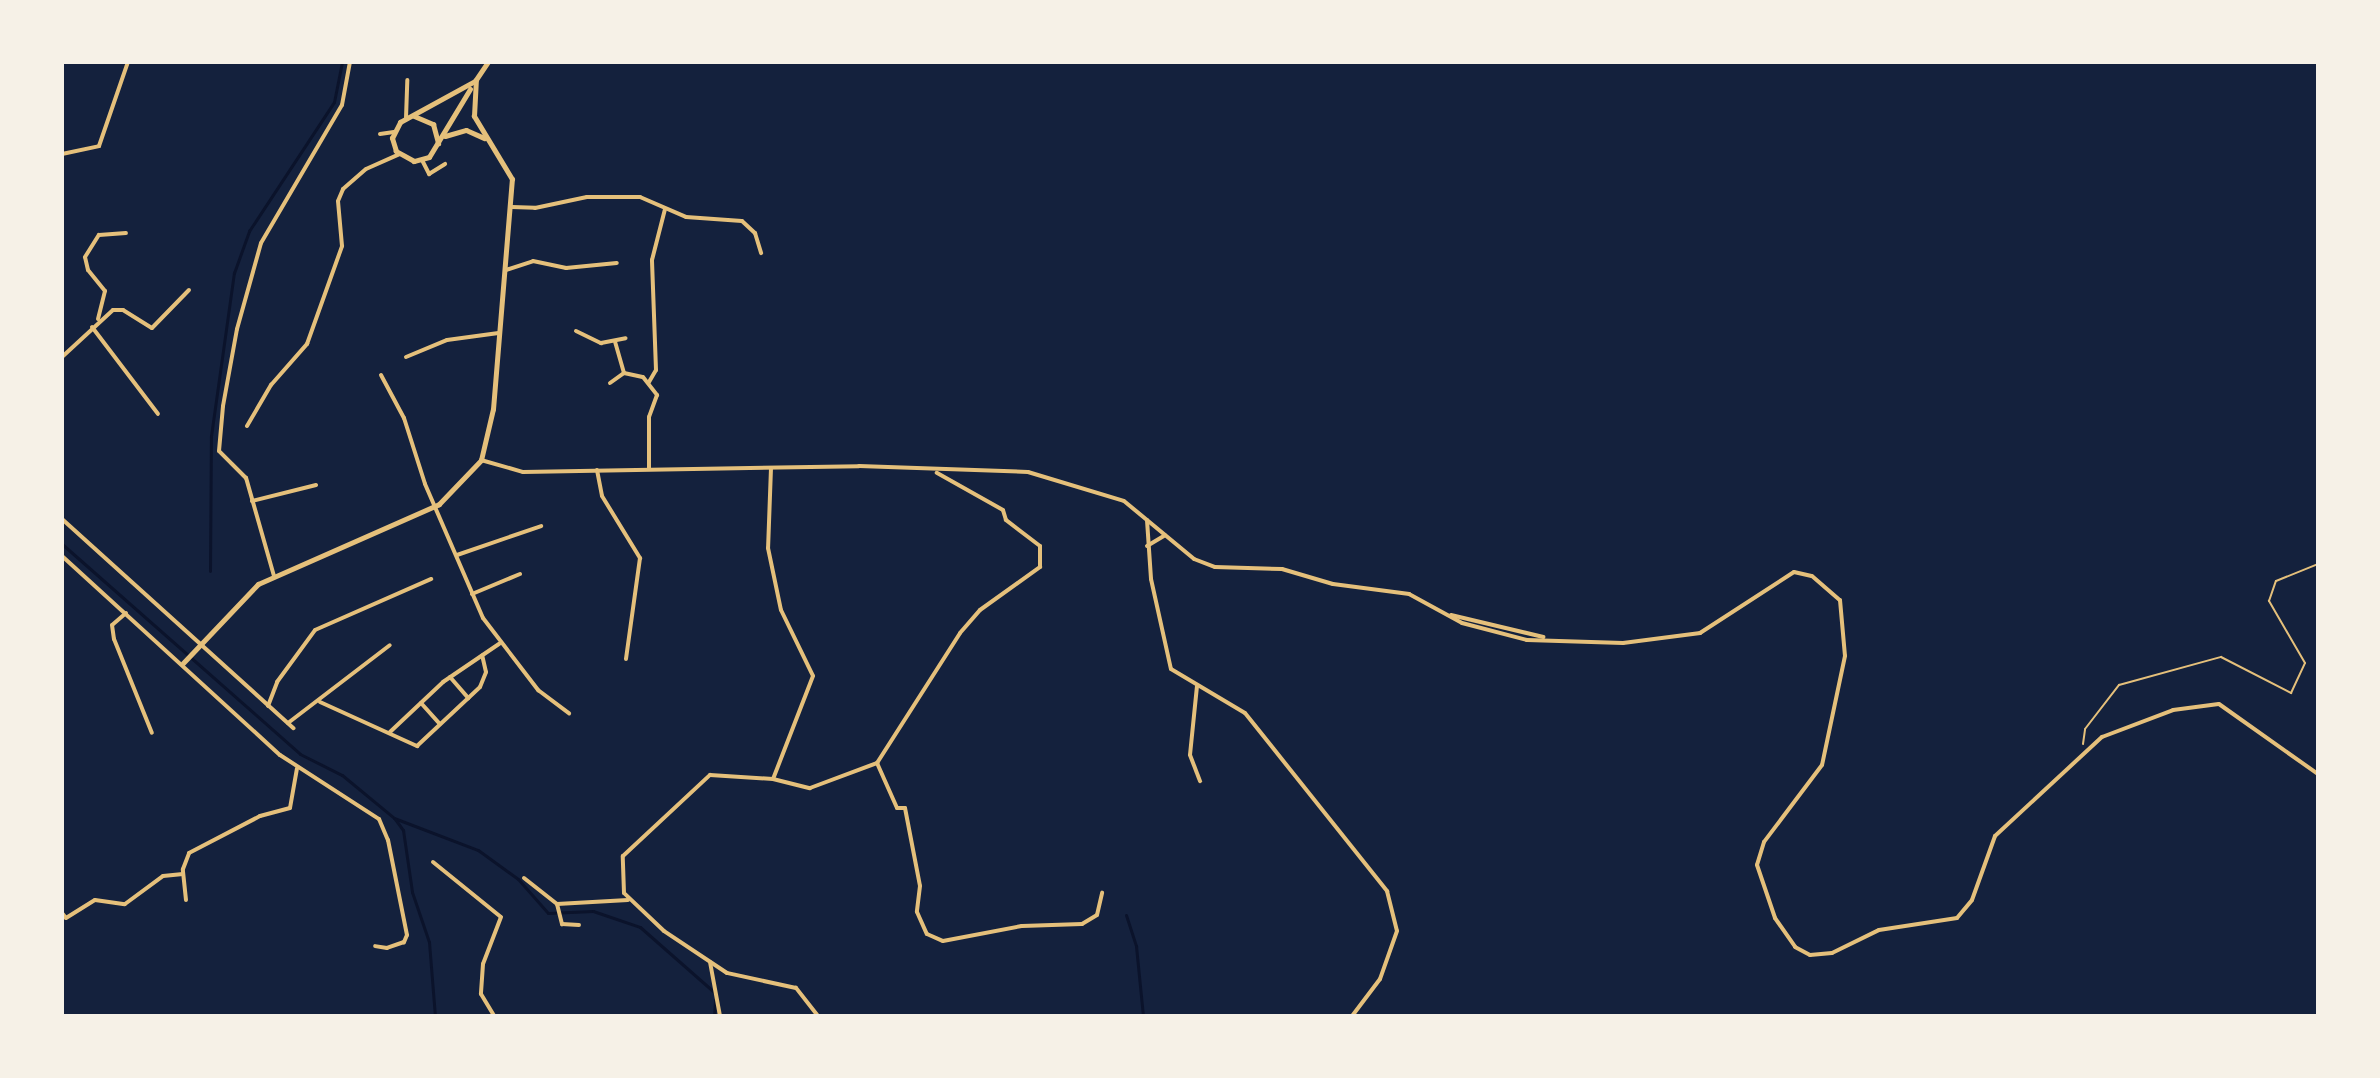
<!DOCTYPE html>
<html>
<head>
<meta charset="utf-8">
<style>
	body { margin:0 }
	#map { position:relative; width:2380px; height:1078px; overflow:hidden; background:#14213d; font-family:Montserrat,sans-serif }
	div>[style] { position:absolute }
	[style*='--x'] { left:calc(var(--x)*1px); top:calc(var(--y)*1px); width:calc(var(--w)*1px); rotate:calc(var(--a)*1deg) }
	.stream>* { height:3px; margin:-1.5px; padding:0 1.5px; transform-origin:1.5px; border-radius:1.5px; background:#0b132b }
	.path>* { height:2px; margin:-1px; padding:0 1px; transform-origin:1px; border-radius:1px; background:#e5c07b }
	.minor>* { height:4px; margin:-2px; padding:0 2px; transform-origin:2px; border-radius:2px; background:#e5c07b }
	.tertiary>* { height:5px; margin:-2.5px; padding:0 2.5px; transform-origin:2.5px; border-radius:2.5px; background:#e5c07b }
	span { translate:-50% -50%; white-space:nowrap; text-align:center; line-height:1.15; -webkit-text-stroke:6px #f6f1e7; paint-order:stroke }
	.frame { position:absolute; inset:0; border:64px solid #f6f1e7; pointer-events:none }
</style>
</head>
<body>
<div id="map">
	<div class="stream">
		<div style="--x:62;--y:544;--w:317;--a:41.4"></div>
		<div style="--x:300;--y:754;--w:47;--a:26.6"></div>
		<div style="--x:342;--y:775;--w:67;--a:39.6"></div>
		<div style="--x:394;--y:818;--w:90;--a:20.9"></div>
		<div style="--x:478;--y:850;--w:49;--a:35.9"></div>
		<div style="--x:518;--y:879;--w:45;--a:48.6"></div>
		<div style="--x:548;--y:913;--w:45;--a:-2.5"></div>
		<div style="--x:593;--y:911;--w:50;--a:18.8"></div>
		<div style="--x:640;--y:927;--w:100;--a:41.3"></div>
		<div style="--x:210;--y:571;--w:135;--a:-89.6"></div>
		<div style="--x:211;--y:436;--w:165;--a:-82"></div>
		<div style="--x:234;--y:273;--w:45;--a:-70.3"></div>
		<div style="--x:249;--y:231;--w:154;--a:-56.6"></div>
		<div style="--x:334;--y:102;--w:41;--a:-78.7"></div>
		<div style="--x:395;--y:819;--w:14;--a:54"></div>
		<div style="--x:403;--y:830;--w:63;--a:81.7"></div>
		<div style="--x:412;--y:892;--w:53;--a:71.2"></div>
		<div style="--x:429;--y:942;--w:74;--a:85.4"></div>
		<div style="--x:1126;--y:915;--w:33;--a:72"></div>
		<div style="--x:1136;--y:946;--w:70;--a:84.3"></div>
		<div style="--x:714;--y:1016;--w:16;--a:-86"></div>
	</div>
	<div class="path">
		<div style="--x:2083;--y:744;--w:15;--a:-82"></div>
		<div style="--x:2085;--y:729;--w:56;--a:-52.3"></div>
		<div style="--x:2119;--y:685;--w:106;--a:-15.4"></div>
		<div style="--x:2221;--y:657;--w:79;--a:27.2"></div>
		<div style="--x:2291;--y:693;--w:33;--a:-65"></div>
		<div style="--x:2305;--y:663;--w:72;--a:-120.1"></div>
		<div style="--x:2269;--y:601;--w:21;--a:-71"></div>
		<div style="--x:2276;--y:581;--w:45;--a:-22"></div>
	</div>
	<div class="minor">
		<div style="--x:406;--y:118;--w:38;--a:-88"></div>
		<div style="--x:380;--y:134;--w:14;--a:-8"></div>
		<div style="--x:62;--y:154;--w:38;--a:-12"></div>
		<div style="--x:99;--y:146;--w:89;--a:-71"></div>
		<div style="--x:422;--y:160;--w:16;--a:63"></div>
		<div style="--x:429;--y:174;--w:19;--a:-32"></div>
		<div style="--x:512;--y:207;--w:23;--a:2"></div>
		<div style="--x:535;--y:208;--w:53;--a:-11.9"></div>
		<div style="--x:587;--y:197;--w:53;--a:0"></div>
		<div style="--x:640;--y:197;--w:50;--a:23.5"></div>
		<div style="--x:686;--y:217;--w:56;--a:4.1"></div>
		<div style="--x:742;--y:221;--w:18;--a:43"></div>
		<div style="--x:755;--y:233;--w:21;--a:73"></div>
		<div style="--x:506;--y:270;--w:28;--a:-18"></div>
		<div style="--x:533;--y:261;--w:34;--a:12"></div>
		<div style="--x:566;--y:268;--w:51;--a:-5.6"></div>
		<div style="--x:98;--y:319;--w:29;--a:-76"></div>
		<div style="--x:105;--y:291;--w:27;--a:-129"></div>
		<div style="--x:88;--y:270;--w:13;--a:-103"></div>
		<div style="--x:85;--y:257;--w:26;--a:-58"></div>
		<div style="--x:99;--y:235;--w:27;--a:-4"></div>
		<div style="--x:92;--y:327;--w:109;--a:52.8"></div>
		<div style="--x:576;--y:331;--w:28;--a:26"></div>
		<div style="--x:601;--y:343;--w:25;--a:-11"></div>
		<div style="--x:62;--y:357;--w:69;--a:-42.7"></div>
		<div style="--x:113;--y:310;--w:10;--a:0"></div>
		<div style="--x:123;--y:310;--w:34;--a:32"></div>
		<div style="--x:152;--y:328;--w:53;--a:-45.8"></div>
		<div style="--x:406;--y:357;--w:44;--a:-22.5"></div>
		<div style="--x:447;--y:340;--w:52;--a:-7.7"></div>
		<div style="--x:624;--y:373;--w:19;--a:12"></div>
		<div style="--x:643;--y:377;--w:23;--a:52"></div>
		<div style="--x:657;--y:395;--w:23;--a:110"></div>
		<div style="--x:649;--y:417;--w:52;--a:90"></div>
		<div style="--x:381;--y:375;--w:49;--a:61.9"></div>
		<div style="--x:404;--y:418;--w:69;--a:72.3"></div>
		<div style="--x:425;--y:484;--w:146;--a:66.6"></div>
		<div style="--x:483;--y:618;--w:91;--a:52.6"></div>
		<div style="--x:538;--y:690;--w:39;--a:37"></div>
		<div style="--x:649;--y:382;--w:14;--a:-60"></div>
		<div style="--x:656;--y:370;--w:110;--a:-92.1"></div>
		<div style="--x:652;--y:260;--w:53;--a:-75.7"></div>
		<div style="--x:610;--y:383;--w:17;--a:-36"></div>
		<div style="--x:624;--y:373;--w:32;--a:-106"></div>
		<div style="--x:247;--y:426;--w:48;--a:-59.7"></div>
		<div style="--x:271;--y:385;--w:55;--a:-48.7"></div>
		<div style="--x:307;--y:344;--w:104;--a:-70.3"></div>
		<div style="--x:342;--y:246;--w:45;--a:-95.1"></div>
		<div style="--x:338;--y:201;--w:13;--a:-67"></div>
		<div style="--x:343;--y:189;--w:30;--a:-41"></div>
		<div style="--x:366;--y:169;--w:36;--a:-24"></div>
		<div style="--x:481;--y:460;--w:44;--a:15.9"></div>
		<div style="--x:523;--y:472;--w:336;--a:-1"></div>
		<div style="--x:859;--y:466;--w:169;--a:2"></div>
		<div style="--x:1028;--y:472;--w:100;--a:16.8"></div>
		<div style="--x:1124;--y:501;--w:91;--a:39.6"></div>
		<div style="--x:1194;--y:559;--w:22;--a:21"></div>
		<div style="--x:1215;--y:567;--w:67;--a:1.7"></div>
		<div style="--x:1282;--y:569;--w:53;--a:16.4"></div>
		<div style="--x:1333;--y:584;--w:77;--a:7.5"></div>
		<div style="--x:1409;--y:594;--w:60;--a:28.7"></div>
		<div style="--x:1462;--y:623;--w:67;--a:14.7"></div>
		<div style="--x:1527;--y:640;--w:96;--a:1.8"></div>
		<div style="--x:1623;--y:643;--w:78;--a:-7.4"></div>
		<div style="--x:1700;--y:633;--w:112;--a:-33"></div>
		<div style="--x:1794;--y:572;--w:18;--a:13"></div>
		<div style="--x:1812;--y:576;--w:37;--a:41"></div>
		<div style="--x:1840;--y:600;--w:56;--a:84.9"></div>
		<div style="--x:1845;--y:656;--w:111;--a:101.9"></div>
		<div style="--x:1822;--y:765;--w:96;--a:127"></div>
		<div style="--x:1764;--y:842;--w:24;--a:107"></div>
		<div style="--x:1757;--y:865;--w:56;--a:71.2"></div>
		<div style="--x:1775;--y:918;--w:35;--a:55"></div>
		<div style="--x:1795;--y:947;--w:17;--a:28"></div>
		<div style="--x:1810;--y:955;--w:22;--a:-5"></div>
		<div style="--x:1832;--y:953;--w:52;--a:-26.1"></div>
		<div style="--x:1879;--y:930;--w:79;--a:-8.7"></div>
		<div style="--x:1957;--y:918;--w:23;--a:-50"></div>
		<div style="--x:1972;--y:900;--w:68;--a:-70.2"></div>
		<div style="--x:1995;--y:836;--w:146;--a:-42.8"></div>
		<div style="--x:2102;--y:737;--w:76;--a:-20.8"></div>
		<div style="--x:2173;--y:710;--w:46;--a:-7.4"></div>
		<div style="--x:2219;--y:704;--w:121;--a:35.3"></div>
		<div style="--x:771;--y:468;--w:80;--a:92.1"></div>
		<div style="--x:768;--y:548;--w:63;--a:78.2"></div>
		<div style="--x:781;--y:610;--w:73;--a:64.1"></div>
		<div style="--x:813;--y:676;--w:110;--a:111.2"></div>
		<div style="--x:597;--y:470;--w:26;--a:79"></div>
		<div style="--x:602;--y:496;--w:73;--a:58.5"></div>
		<div style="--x:640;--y:558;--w:102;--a:97.9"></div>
		<div style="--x:252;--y:501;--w:66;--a:-14"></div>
		<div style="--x:62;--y:519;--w:312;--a:42.1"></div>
		<div style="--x:1147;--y:520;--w:59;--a:86.1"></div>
		<div style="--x:1151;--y:579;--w:92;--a:77.5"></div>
		<div style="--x:1171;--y:669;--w:86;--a:30.7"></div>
		<div style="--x:1245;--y:713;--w:228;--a:51.4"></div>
		<div style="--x:1387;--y:891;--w:41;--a:76"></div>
		<div style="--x:1397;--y:931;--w:51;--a:109.5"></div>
		<div style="--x:1380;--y:979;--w:46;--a:127.1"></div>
		<div style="--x:1147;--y:546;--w:21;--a:-31"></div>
		<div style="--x:457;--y:555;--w:89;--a:-19"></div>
		<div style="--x:62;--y:556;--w:295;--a:42.4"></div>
		<div style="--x:280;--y:755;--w:118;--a:32.9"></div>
		<div style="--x:379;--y:819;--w:23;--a:67"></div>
		<div style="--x:388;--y:840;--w:97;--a:78.7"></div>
		<div style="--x:407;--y:935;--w:8;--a:113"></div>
		<div style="--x:404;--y:942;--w:18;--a:161"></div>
		<div style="--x:387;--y:948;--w:12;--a:-171"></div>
		<div style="--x:274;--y:576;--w:102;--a:-105.9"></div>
		<div style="--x:246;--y:478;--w:38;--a:-135"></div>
		<div style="--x:219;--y:451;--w:45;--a:-84.9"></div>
		<div style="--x:223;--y:406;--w:78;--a:-79.7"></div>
		<div style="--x:237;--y:329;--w:89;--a:-74.4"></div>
		<div style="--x:261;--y:243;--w:160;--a:-59.6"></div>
		<div style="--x:342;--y:105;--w:44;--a:-79.5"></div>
		<div style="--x:472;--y:594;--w:52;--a:-22.6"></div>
		<div style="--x:126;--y:613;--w:18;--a:139"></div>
		<div style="--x:112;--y:625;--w:14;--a:82"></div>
		<div style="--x:114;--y:639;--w:101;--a:68"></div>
		<div style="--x:1451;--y:615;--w:95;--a:13.4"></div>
		<div style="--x:450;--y:677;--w:28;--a:49"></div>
		<div style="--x:1197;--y:686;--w:69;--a:95.8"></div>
		<div style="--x:1190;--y:755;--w:28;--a:69"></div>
		<div style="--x:320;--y:702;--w:107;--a:24.4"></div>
		<div style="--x:417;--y:746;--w:86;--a:-43.1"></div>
		<div style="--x:480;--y:687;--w:16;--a:-68"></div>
		<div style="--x:486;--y:672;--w:17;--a:-103"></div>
		<div style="--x:421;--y:703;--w:28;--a:48"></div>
		<div style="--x:268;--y:706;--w:26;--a:-69"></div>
		<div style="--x:277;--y:682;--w:64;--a:-53.8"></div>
		<div style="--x:315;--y:630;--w:127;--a:-23.7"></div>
		<div style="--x:288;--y:723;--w:128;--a:-37.4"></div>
		<div style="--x:390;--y:732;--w:73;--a:-43.3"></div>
		<div style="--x:443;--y:682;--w:68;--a:-34.2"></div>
		<div style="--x:877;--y:763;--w:49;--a:66"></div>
		<div style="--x:897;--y:808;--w:8;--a:0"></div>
		<div style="--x:905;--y:808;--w:79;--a:79.1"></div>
		<div style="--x:920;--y:886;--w:26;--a:97"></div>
		<div style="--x:917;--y:912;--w:24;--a:66"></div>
		<div style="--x:927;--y:934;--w:17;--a:24"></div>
		<div style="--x:943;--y:941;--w:80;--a:-10.8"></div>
		<div style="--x:1022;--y:926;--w:60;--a:-1.9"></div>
		<div style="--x:1082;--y:924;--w:17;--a:-31"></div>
		<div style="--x:1097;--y:915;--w:23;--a:-77"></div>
		<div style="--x:433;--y:862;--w:87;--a:39"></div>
		<div style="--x:501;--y:917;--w:50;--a:111"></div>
		<div style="--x:483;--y:964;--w:30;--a:94"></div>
		<div style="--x:481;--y:994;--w:26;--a:59"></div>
		<div style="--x:524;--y:878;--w:42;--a:38.2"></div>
		<div style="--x:557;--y:904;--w:71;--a:-3.2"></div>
		<div style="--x:186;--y:900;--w:31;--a:-96"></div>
		<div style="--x:183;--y:869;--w:17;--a:-69"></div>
		<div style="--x:189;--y:853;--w:80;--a:-27.5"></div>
		<div style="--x:260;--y:816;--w:31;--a:-15"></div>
		<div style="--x:290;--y:808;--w:40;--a:-80"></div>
		<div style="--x:557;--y:904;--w:21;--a:76"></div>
		<div style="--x:562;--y:924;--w:17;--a:3"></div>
		<div style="--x:62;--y:913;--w:6;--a:51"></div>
		<div style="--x:66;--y:918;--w:34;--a:-32"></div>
		<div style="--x:95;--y:900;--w:30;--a:8"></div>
		<div style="--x:125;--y:904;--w:47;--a:-36.4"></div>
		<div style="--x:163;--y:876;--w:20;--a:-6"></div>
		<div style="--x:710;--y:962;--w:55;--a:79.5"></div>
		<div style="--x:818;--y:1016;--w:36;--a:-128"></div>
		<div style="--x:796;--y:988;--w:71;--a:-167.7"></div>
		<div style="--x:727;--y:973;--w:76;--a:-146.3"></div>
		<div style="--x:664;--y:931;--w:55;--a:-136.5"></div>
		<div style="--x:624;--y:893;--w:37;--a:-92"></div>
		<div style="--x:623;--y:856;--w:119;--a:-43"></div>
		<div style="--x:710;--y:775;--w:63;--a:3.6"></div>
		<div style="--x:773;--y:779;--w:38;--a:14"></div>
		<div style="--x:810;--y:788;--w:72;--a:-20.5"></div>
		<div style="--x:877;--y:763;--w:154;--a:-57.4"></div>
		<div style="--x:960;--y:633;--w:30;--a:-49"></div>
		<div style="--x:980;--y:610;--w:74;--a:-35.6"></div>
		<div style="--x:1040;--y:567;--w:21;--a:-90"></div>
		<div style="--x:1040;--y:546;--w:43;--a:-142.6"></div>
		<div style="--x:1006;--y:520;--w:10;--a:-107"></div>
		<div style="--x:1003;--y:510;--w:76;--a:-150.7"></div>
	</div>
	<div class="tertiary">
		<div style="--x:475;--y:81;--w:23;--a:-56"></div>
		<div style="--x:470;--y:89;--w:79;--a:121.1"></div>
		<div style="--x:429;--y:157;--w:16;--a:165"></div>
		<div style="--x:414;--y:161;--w:21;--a:-151"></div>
		<div style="--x:396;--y:151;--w:14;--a:-107"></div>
		<div style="--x:392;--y:138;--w:18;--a:-63"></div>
		<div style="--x:400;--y:122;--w:85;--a:-28.7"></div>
		<div style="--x:414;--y:116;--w:21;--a:23"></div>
		<div style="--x:433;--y:124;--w:20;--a:75"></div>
		<div style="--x:445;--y:136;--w:22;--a:-16"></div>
		<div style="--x:466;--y:130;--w:20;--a:24"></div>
		<div style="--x:183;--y:663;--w:109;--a:-46.5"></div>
		<div style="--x:258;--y:584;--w:198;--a:-23.8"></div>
		<div style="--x:439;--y:504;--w:61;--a:-46.3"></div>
		<div style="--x:481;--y:460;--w:52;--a:-76.8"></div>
		<div style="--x:493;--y:409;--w:231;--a:-85.3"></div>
		<div style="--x:512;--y:179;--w:74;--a:-121.1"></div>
		<div style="--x:474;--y:116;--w:36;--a:-87"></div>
	</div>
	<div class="frame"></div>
</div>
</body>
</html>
